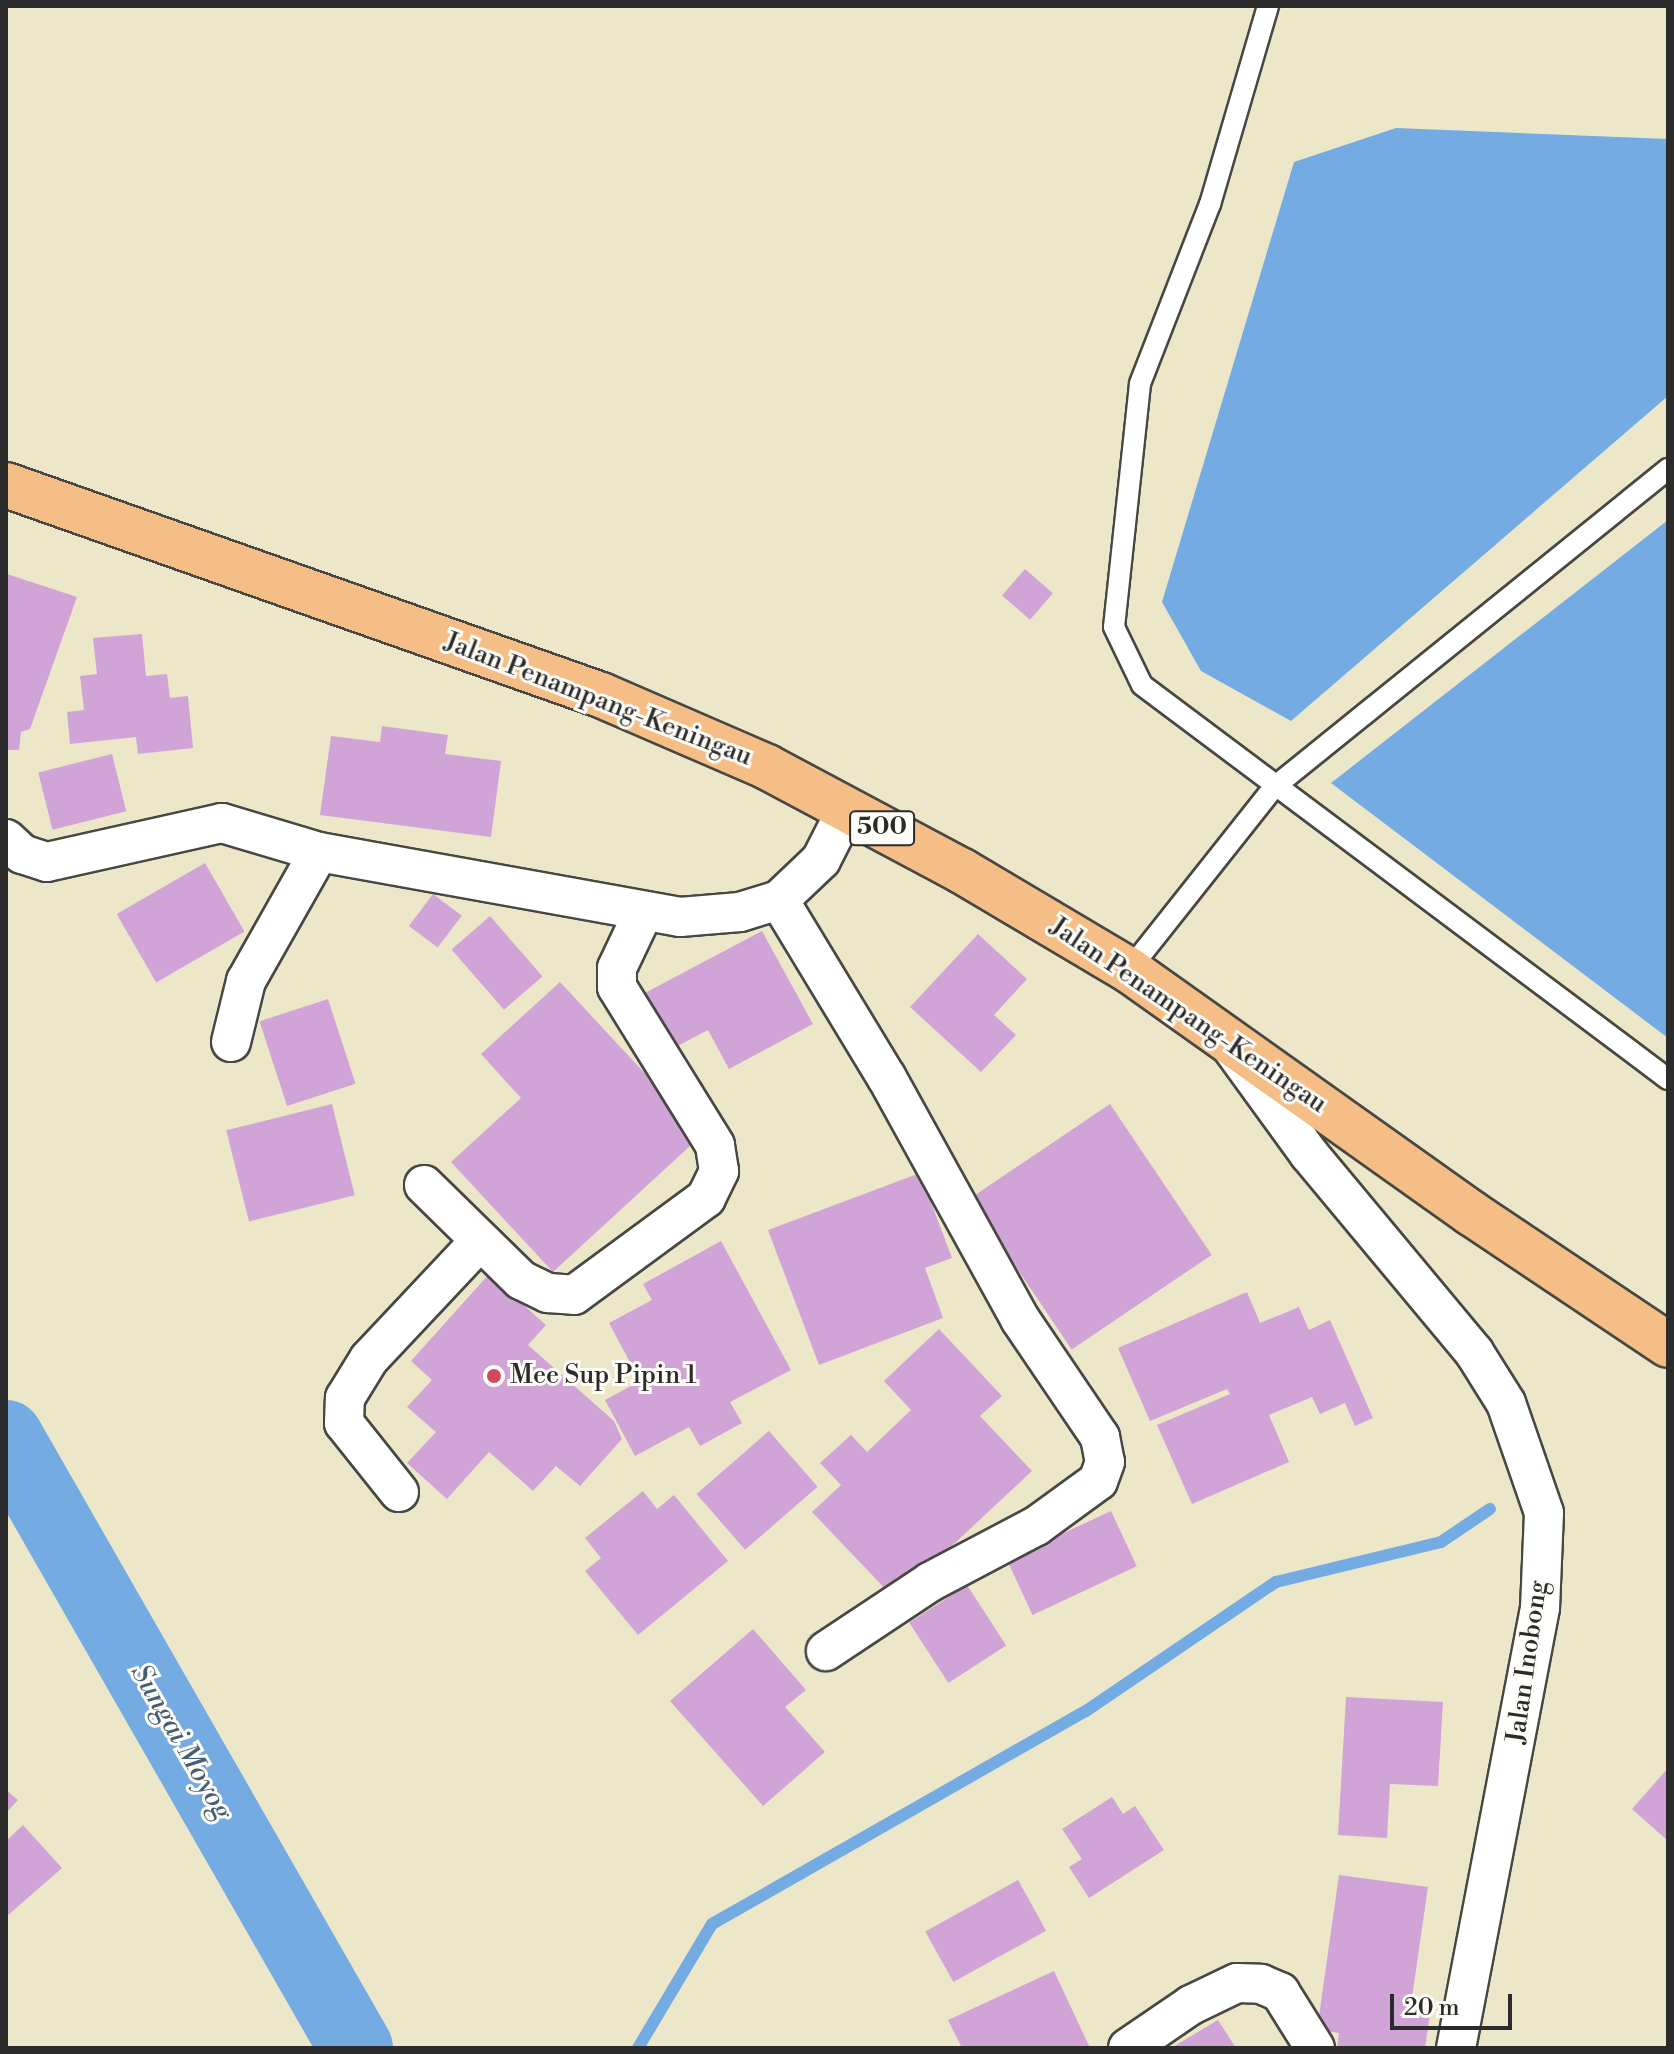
<!DOCTYPE html>
<html>
<head>
<meta charset="utf-8">
<style>
	body { margin:0 }
	#map { position:relative; width:1674px; height:2054px; overflow:hidden; background:#ede7ca; font-family:"Libre Bodoni",serif }
	div>[style] { position:absolute }
	[style*='--x'] { left:calc(var(--x)*1px); top:calc(var(--y)*1px); width:calc(var(--w)*1px); rotate:calc(var(--a)*1deg) }
	.water>* { inset:0; background:#73abe2 }
	.stream>* { height:12px; margin:-6px; padding:0 6px; transform-origin:6px; border-radius:6px; background:#73abe2 }
	.river>* { height:74px; margin:-37px; padding:0 37px; transform-origin:37px; border-radius:37px; background:#73abe2 }
	.building>* { inset:0; background:#d0a4d7; transform-origin:0 0 }
	.roads { filter:drop-shadow(2px 0 #484743) drop-shadow(-2px 0 #484743) drop-shadow(0 2px #484743) drop-shadow(0 -2px #484743) }
	.lane>* { height:20px; margin:-10px; padding:0 10px; transform-origin:10px; border-radius:10px; background:#fff }
	.street>* { height:38px; margin:-19px; padding:0 19px; transform-origin:19px; border-radius:19px; background:#fff }
	.primary>* { height:44px; margin:-22px; padding:0 22px; transform-origin:22px; border-radius:22px; background:#f6be87 }
	.dots>* { width:22px; height:22px; translate:-50% -50%; box-sizing:border-box; border:4px solid #fdfcf7; border-radius:50% }
	span { translate:-50% -50%; white-space:nowrap; text-align:center; line-height:1.15; -webkit-text-stroke:6px #fdfcf7; paint-order:stroke }
	.shield-label span { padding:2px 6px; background:#fdfcf7; border:2px solid; border-radius:6px; -webkit-text-stroke-width:0 }
	.shield-label { font-size:24px; color:#2b2b2b; font-weight:700 }
	.street-label { font-size:26px; color:#2b2b2b }
	.poi-label { font-size:26px; color:#2b2b2b }
	.left { translate:0 -50%; text-align:left }
	.water-label { font-size:28px; color:#485e74; font-style:italic }
	.frame { position:absolute; inset:0; border:8px solid #2b2b2b; pointer-events:none }
	.scale { position:absolute; left:1390px; top:1994px; width:122px; height:36px; box-sizing:border-box; border:4px solid #2b2b2b; border-top:0; padding-left:10px; font-size:24px; line-height:28px; white-space:nowrap; color:#2b2b2b; -webkit-text-stroke:6px #fdfcf7; paint-order:stroke }
</style>
</head>
<body>
<div id="map">
	<div class="water">
		<div style="clip-path:polygon(1396px 128px,1668px 139px,1668px 396px,1291px 721px,1201px 671px,1162px 602px,1294px 162px)"></div>
		<div style="clip-path:polygon(1668px 520px,1668px 1038px,1331px 783px)"></div>
	</div>
	<div class="stream">
		<div style="--x:638;--y:2048;--w:144;--a:-59.2"></div>
		<div style="--x:712;--y:1924;--w:430;--a:-29.7"></div>
		<div style="--x:1086;--y:1711;--w:230;--a:-34.2"></div>
		<div style="--x:1276;--y:1582;--w:170;--a:-13.6"></div>
		<div style="--x:1441;--y:1542;--w:59;--a:-34"></div>
	</div>
	<div class="river">
		<div style="--x:6;--y:1437;--w:704;--a:60.19"></div>
	</div>
	<div class="building">
		<div style="left:1025px;top:569px;width:37px;height:35px;rotate:41deg"></div>
		<div style="clip-path:polygon(7px 574px,77px 597px,30px 729px,21px 732px,19px 750px,6px 750px)"></div>
		<div style="clip-path:polygon(142px 634px,146px 676px,167px 674px,170px 698px,188px 696px,193px 748px,138px 754px,136px 737px,70px 744px,67px 712px,84px 710px,80px 676px,97px 674px,93px 638px)"></div>
		<div style="clip-path:polygon(382px 726px,448px 735px,445px 754px,501px 761px,491px 837px,320px 815px,331px 736px,380px 742px)"></div>
		<div style="left:112px;top:754px;width:59px;height:76px;rotate:76deg"></div>
		<div style="left:205px;top:863px;width:79px;height:102px;rotate:60deg"></div>
		<div style="left:433px;top:894px;width:36px;height:40px;rotate:37deg"></div>
		<div style="left:490px;top:916px;width:80px;height:51px;rotate:49deg"></div>
		<div style="clip-path:polygon(762px 931px,813px 1024px,729px 1069px,708px 1030px,672px 1049px,643px 994px)"></div>
		<div style="clip-path:polygon(978px 934px,1027px 979px,994px 1015px,1016px 1035px,981px 1072px,910px 1007px)"></div>
		<div style="clip-path:polygon(560px 982px,702px 1135px,553px 1272px,451px 1162px,521px 1098px,481px 1054px)"></div>
		<div style="left:328px;top:999px;width:89px;height:72px;rotate:72deg"></div>
		<div style="left:332px;top:1104px;width:94px;height:109px;rotate:76deg"></div>
		<div style="left:1110px;top:1104px;width:182px;height:169px;rotate:56deg"></div>
		<div style="clip-path:polygon(920px 1173px,952px 1258px,925px 1268px,943px 1318px,819px 1365px,768px 1230px)"></div>
		<div style="clip-path:polygon(721px 1241px,791px 1370px,730px 1402px,742px 1423px,700px 1446px,689px 1427px,635px 1456px,605px 1400px,640px 1381px,609px 1323px,652px 1300px,643px 1284px)"></div>
		<div style="clip-path:polygon(489px 1274px,546px 1325px,528px 1345px,614px 1421px,622px 1439px,580px 1486px,556px 1466px,533px 1491px,489px 1452px,447px 1499px,407px 1463px,436px 1432px,407px 1407px,432px 1380px,411px 1361px)"></div>
		<div style="clip-path:polygon(1247px 1292px,1260px 1323px,1299px 1307px,1309px 1330px,1330px 1320px,1373px 1418px,1355px 1426px,1345px 1403px,1320px 1414px,1312px 1397px,1269px 1415px,1289px 1462px,1192px 1504px,1157px 1425px,1230px 1394px,1227px 1389px,1150px 1421px,1118px 1348px)"></div>
		<div style="clip-path:polygon(939px 1329px,1002px 1396px,980px 1416px,1032px 1471px,895px 1599px,812px 1512px,841px 1485px,820px 1463px,851px 1435px,867px 1452px,911px 1410px,884px 1381px)"></div>
		<div style="left:769px;top:1431px;width:74px;height:96px;rotate:49deg"></div>
		<div style="clip-path:polygon(643px 1491px,657px 1509px,674px 1495px,728px 1561px,638px 1635px,585px 1571px,601px 1558px,585px 1538px)"></div>
		<div style="left:1111px;top:1511px;width:61px;height:115px;rotate:65deg"></div>
		<div style="left:967px;top:1585px;width:72px;height:69px;rotate:57deg"></div>
		<div style="clip-path:polygon(753px 1629px,806px 1690px,785px 1707px,825px 1752px,763px 1806px,670px 1701px)"></div>
		<div style="clip-path:polygon(1346px 1697px,1443px 1702px,1438px 1786px,1390px 1784px,1387px 1838px,1338px 1835px)"></div>
		<div style="clip-path:polygon(1668px 1768px,1668px 1841px,1632px 1809px)"></div>
		<div style="clip-path:polygon(6px 1790px,18px 1800px,6px 1813px)"></div>
		<div style="clip-path:polygon(1112px 1797px,1123px 1814px,1135px 1806px,1164px 1850px,1089px 1898px,1069px 1867px,1082px 1859px,1062px 1829px)"></div>
		<div style="clip-path:polygon(23px 1825px,62px 1868px,7px 1916px,6px 1841px)"></div>
		<div style="clip-path:polygon(1339px 1875px,1428px 1887px,1410px 2011px,1430px 2014px,1425px 2048px,1337px 2048px,1339px 2033px,1317px 2030px)"></div>
		<div style="left:1018px;top:1880px;width:58px;height:106px;rotate:61deg"></div>
		<div style="clip-path:polygon(1054px 1971px,1090px 2048px,962px 2048px,948px 2020px)"></div>
		<div style="clip-path:polygon(1218px 2020px,1236px 2048px,1171px 2048px)"></div>
	</div>
	<div class="roads">
		<div class="lane">
			<div style="--x:1268;--y:6;--w:206;--a:106.3"></div>
			<div style="--x:1210;--y:204;--w:193;--a:111.3"></div>
			<div style="--x:1140;--y:384;--w:244;--a:96.1"></div>
			<div style="--x:1114;--y:627;--w:64;--a:64.2"></div>
			<div style="--x:1142;--y:685;--w:657;--a:36.84"></div>
			<div style="--x:1129;--y:970;--w:232;--a:-51.6"></div>
			<div style="--x:1273;--y:788;--w:508;--a:-38.92"></div>
		</div>
		<div class="street">
			<div style="--x:6;--y:839;--w:22;--a:43"></div>
			<div style="--x:22;--y:854;--w:26;--a:18"></div>
			<div style="--x:47;--y:862;--w:179;--a:-12.6"></div>
			<div style="--x:222;--y:823;--w:101;--a:16.6"></div>
			<div style="--x:319;--y:852;--w:367;--a:10.2"></div>
			<div style="--x:680;--y:917;--w:60;--a:-4.8"></div>
			<div style="--x:740;--y:912;--w:41;--a:-17.1"></div>
			<div style="--x:779;--y:900;--w:58;--a:-43.6"></div>
			<div style="--x:821;--y:860;--w:57;--a:-63"></div>
			<div style="--x:779;--y:900;--w:208;--a:58.8"></div>
			<div style="--x:887;--y:1078;--w:275;--a:61.1"></div>
			<div style="--x:1020;--y:1319;--w:143;--a:55.9"></div>
			<div style="--x:1100;--y:1437;--w:25;--a:79"></div>
			<div style="--x:1105;--y:1462;--w:20;--a:110"></div>
			<div style="--x:1098;--y:1481;--w:77;--a:144"></div>
			<div style="--x:1036;--y:1526;--w:120;--a:152.2"></div>
			<div style="--x:930;--y:1582;--w:125;--a:146.4"></div>
			<div style="--x:231;--y:1042;--w:63;--a:-76.2"></div>
			<div style="--x:246;--y:981;--w:148;--a:-60.5"></div>
			<div style="--x:1232;--y:1048;--w:131;--a:54"></div>
			<div style="--x:1309;--y:1154;--w:258;--a:50.2"></div>
			<div style="--x:1474;--y:1352;--w:60;--a:57.9"></div>
			<div style="--x:1506;--y:1403;--w:116;--a:70.9"></div>
			<div style="--x:1544;--y:1513;--w:95;--a:92.4"></div>
			<div style="--x:1540;--y:1608;--w:448;--a:100.8"></div>
			<div style="--x:424;--y:1185;--w:136;--a:44.4"></div>
			<div style="--x:521;--y:1280;--w:30;--a:26"></div>
			<div style="--x:548;--y:1293;--w:26;--a:4"></div>
			<div style="--x:574;--y:1295;--w:164;--a:-36.3"></div>
			<div style="--x:706;--y:1198;--w:30;--a:-64"></div>
			<div style="--x:719;--y:1171;--w:26;--a:-99"></div>
			<div style="--x:715;--y:1145;--w:186;--a:-121.8"></div>
			<div style="--x:617;--y:987;--w:19;--a:-90"></div>
			<div style="--x:617;--y:968;--w:63;--a:-64.7"></div>
			<div style="--x:399;--y:1492;--w:88;--a:-128.6"></div>
			<div style="--x:344;--y:1423;--w:25;--a:-88"></div>
			<div style="--x:345;--y:1398;--w:46;--a:-58.4"></div>
			<div style="--x:369;--y:1359;--w:162;--a:-46.8"></div>
			<div style="--x:1128;--y:2048;--w:76;--a:-34.3"></div>
			<div style="--x:1191;--y:2005;--w:51;--a:-25.6"></div>
			<div style="--x:1237;--y:1983;--w:24;--a:2"></div>
			<div style="--x:1261;--y:1984;--w:21;--a:23"></div>
			<div style="--x:1280;--y:1992;--w:66;--a:58"></div>
		</div>
		<div class="primary">
			<div style="--x:6;--y:485;--w:631;--a:19.44"></div>
			<div style="--x:601;--y:695;--w:181;--a:23.4"></div>
			<div style="--x:767;--y:767;--w:221;--a:28.1"></div>
			<div style="--x:962;--y:871;--w:194;--a:30.7"></div>
			<div style="--x:1129;--y:970;--w:420;--a:35.4"></div>
			<div style="--x:1471;--y:1213;--w:237;--a:33.8"></div>
		</div>
	</div>
	<div class="dots">
		<div style="left:494px;top:1376px;background:#d1495b"></div>
	</div>
	<div class="shield-label">
		<span style="left:882px;top:828px">500</span>
	</div>
	<div class="street-label">
		<span style="left:598px;top:700px;rotate:21deg">Jalan Penampang-Keningau</span>
		<span style="left:1188px;top:1016px;rotate:34deg">Jalan Penampang-Keningau</span>
		<span style="left:1528px;top:1662px;rotate:-82deg">Jalan Inobong</span>
	</div>
	<div class="poi-label">
		<span class="left" style="left:510px;top:1376px">Mee Sup Pipin 1</span>
	</div>
	<div class="water-label">
		<span style="left:181px;top:1742px;rotate:60deg">Sungai Moyog</span>
	</div>
	<div class="frame"></div>
	<div class="scale">20 m</div>
</div>
</body>
</html>
